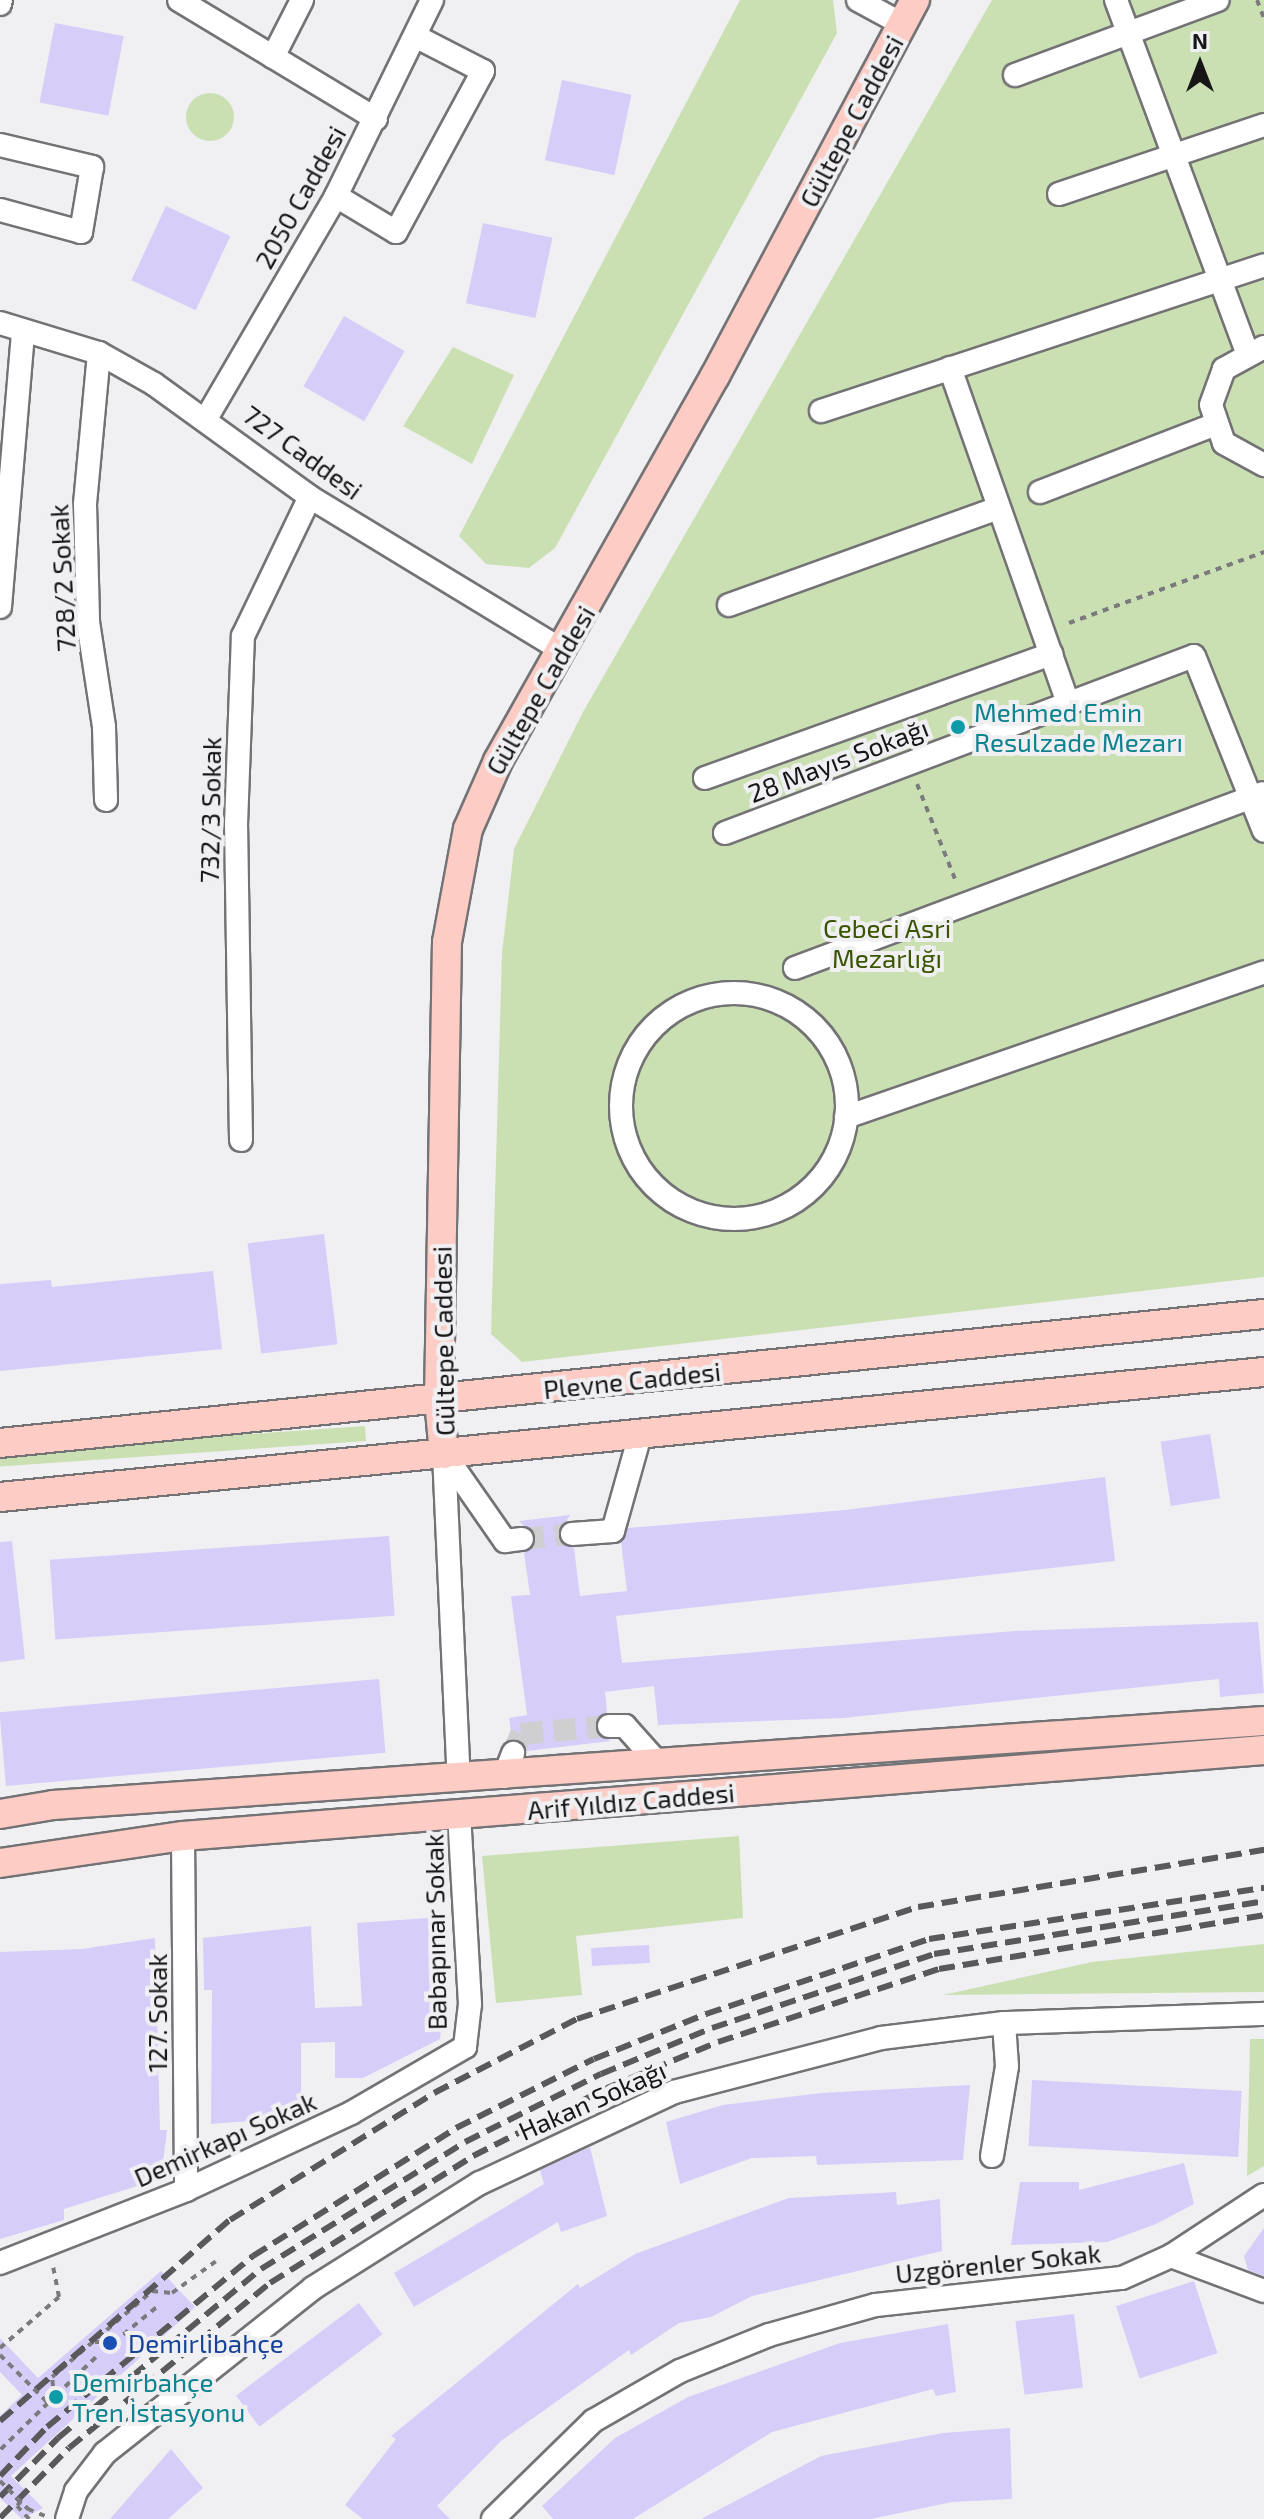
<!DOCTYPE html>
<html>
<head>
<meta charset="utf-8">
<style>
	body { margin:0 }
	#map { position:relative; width:1264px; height:2519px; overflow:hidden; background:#f0f0f3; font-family:"Exo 2",sans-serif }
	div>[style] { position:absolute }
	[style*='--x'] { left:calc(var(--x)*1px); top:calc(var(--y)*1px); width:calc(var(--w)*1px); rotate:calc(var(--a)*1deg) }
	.green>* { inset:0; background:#cbe0b2; transform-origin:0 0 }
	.round { border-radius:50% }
	.building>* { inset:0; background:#d7cdf9; transform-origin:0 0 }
	.minor-tunnel>* { height:22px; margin-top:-11px; transform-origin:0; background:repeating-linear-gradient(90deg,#cfcfd2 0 22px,transparent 0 33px) }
	.path>* { height:4px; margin-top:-2px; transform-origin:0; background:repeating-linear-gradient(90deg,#7b7b7d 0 6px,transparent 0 12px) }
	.roads { filter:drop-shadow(2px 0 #737275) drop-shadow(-2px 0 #737275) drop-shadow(0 2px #737275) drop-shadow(0 -2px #737275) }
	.minor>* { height:22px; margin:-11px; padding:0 11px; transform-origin:11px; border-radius:11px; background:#fff }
	.minor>.ring { margin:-11px; padding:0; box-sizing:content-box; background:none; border:22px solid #fff; border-radius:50% }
	.major>* { height:28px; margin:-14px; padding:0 14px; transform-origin:14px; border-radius:14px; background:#fcccc5 }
	.rail>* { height:6px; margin-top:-3px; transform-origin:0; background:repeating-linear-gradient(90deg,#59595b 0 16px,transparent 0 24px) }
	.path-bridge>* { height:4px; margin-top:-2px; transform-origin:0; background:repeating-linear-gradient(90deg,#7b7b7d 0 6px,transparent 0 12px) }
	.dots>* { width:22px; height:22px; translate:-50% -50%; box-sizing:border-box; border:4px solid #f0f0f3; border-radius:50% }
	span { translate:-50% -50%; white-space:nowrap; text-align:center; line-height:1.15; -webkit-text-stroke:8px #f0f0f3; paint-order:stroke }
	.street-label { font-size:26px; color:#161617 }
	.culture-label { font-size:26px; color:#0d838f }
	.left { translate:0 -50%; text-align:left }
	.park-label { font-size:26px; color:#3a5402 }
	.transit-label { font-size:26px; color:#164399 }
	.north { position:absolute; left:1160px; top:24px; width:80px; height:80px; -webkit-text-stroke:6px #f0f0f3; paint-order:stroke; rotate:0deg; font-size:22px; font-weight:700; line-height:32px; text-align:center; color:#161617 }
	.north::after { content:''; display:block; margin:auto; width:28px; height:36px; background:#161617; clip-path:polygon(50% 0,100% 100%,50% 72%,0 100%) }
</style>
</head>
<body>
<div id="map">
	<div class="green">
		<div style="clip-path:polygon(740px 0,833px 0,837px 33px,555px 548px,529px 568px,486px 564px,459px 536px)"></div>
		<div style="clip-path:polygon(992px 0,1264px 0,1264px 1277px,522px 1362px,491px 1334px,502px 953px,514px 849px,583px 712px)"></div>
		<div class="round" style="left:186px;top:93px;width:48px;height:48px"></div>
		<div style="clip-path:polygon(453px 347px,514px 375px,472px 464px,403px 426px)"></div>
		<div style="left:365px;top:1426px;width:15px;height:367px;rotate:86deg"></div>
		<div style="clip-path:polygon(739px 1836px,743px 1918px,576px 1936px,582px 1995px,496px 2003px,482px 1856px)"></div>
		<div style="clip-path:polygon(1264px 1944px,1264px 1992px,943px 1995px,1092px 1962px)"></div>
		<div style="clip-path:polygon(1250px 2039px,1264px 2039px,1264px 2166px,1247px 2176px)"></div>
	</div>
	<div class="building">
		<div style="left:55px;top:23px;width:70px;height:81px;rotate:11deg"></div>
		<div style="left:562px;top:80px;width:71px;height:82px;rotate:12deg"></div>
		<div style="left:166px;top:206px;width:71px;height:82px;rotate:25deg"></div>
		<div style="left:483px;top:223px;width:71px;height:82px;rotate:12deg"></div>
		<div style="left:344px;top:316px;width:70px;height:81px;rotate:30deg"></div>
		<div style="left:324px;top:1234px;width:111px;height:77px;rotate:83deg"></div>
		<div style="clip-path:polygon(213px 1271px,222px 1349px,0 1371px,0 1284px,51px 1280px,52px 1287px)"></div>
		<div style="left:1210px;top:1434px;width:65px;height:50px;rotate:81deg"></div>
		<div style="clip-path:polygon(1105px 1477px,1115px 1561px,616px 1616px,622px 1663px,1015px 1631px,1258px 1622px,1264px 1693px,1220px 1697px,1219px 1679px,843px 1718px,658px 1725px,654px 1686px,605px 1692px,607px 1712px,595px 1727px,611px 1741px,527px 1751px,512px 1739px,509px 1718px,527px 1715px,511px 1596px,530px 1595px,524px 1553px,536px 1538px,519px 1521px,570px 1515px,558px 1536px,574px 1548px,580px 1596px,627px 1591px,621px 1542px,628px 1528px,845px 1510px)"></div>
		<div style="left:389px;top:1536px;width:80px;height:340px;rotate:86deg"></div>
		<div style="clip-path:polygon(12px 1541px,25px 1659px,0 1662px,0 1542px)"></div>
		<div style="left:379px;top:1679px;width:74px;height:381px;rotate:85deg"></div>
		<div style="clip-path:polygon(442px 1917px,446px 1983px,440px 2039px,363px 2078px,335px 2078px,335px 2042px,301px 2043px,301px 2104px,264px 2120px,211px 2124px,212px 1990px,204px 1990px,203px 1938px,311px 1926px,315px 2008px,362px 2006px,357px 1923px)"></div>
		<div style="clip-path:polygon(155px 1938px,160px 2130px,167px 2130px,162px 2170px,153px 2181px,64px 2209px,64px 2220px,0 2239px,0 1952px,82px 1949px)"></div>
		<div style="left:649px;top:1945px;width:18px;height:58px;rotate:87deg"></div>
		<div style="left:1032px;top:2080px;width:210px;height:66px;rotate:3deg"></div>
		<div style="clip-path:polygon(970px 2085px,963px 2160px,817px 2165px,816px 2156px,752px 2158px,680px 2184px,666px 2122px,723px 2105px,821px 2093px)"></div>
		<div style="clip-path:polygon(590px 2147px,607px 2216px,561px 2232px,558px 2222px,414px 2307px,394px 2273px,544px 2184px,540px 2170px)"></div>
		<div style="clip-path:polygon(1184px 2163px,1194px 2204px,1156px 2224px,1107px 2242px,1011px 2245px,1020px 2182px,1079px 2182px,1079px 2190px)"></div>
		<div style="clip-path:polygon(896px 2192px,897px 2205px,940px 2199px,942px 2251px,752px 2296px,711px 2317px,679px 2323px,631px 2355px,629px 2350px,501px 2441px,437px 2506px,450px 2519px,363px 2519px,345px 2505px,396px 2439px,391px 2436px,578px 2284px,580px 2288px,635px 2254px,789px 2198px)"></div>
		<div style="clip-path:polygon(1264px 2228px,1264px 2276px,1248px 2270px,1244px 2256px)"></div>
		<div style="clip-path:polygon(161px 2271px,195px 2307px,11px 2476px,43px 2508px,22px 2519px,0 2498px,0 2416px,22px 2395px,0 2372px,0 2338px,38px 2378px)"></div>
		<div style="left:1194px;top:2281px;width:76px;height:82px;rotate:72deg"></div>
		<div style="left:359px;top:2303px;width:39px;height:154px;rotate:53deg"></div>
		<div style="left:1074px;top:2314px;width:74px;height:59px;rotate:83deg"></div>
		<div style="clip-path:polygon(948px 2324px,956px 2392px,936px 2396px,933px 2389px,772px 2432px,633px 2519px,553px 2519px,542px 2506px,615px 2438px,688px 2397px,840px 2343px)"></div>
		<div style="clip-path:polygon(1010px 2428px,1012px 2499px,952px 2502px,871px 2519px,701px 2519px,821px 2456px,943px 2433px)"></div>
		<div style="clip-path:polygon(171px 2449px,203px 2488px,168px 2519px,110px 2519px)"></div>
	</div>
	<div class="minor-tunnel">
		<div style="--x:522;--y:1539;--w:50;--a:-5.7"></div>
		<div style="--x:513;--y:1753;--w:21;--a:-67"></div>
		<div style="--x:521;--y:1734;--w:88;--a:-5.2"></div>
	</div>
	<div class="path">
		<div style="--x:1257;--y:0;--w:19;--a:69"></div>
		<div style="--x:1069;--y:623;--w:208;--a:-20"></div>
		<div style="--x:917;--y:784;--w:108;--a:68.2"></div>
		<div style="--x:95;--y:2342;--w:19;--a:0"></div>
		<div style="--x:114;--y:2342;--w:57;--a:-39.3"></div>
		<div style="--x:0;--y:2348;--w:78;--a:-40.8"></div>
		<div style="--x:59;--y:2297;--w:32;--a:-101"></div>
		<div style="--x:54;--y:2398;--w:21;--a:-95"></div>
		<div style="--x:52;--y:2377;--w:132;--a:-40.7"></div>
		<div style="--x:152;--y:2291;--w:20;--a:6"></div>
		<div style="--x:172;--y:2293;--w:54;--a:-36"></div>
		<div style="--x:48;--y:2403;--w:68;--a:-43.8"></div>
		<div style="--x:21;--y:2501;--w:6;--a:129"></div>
		<div style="--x:17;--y:2506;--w:18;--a:47"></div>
		<div style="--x:28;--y:2509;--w:22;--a:22"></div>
	</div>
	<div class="roads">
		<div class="minor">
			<div style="--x:179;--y:0;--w:230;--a:31.1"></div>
			<div style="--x:858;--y:0;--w:50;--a:28.6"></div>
			<div style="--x:1116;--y:0;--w:376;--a:69.6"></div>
			<div style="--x:0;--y:4;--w:4;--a:-76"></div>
			<div style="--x:273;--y:57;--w:64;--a:-63"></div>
			<div style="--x:1015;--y:75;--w:216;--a:-20.3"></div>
			<div style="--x:0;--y:145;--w:95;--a:13.4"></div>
			<div style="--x:92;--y:167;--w:66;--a:99.6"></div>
			<div style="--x:81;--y:232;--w:84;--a:-164.8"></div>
			<div style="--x:1059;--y:194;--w:216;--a:-18.6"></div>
			<div style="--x:336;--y:196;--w:70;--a:31"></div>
			<div style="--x:396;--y:232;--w:183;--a:-61.6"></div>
			<div style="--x:483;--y:71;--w:76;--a:-152.8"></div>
			<div style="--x:0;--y:323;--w:103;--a:16.9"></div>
			<div style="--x:99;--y:353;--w:63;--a:29.4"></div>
			<div style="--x:154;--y:384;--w:193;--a:35.9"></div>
			<div style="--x:310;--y:497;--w:296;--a:31.3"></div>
			<div style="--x:1264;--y:347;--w:46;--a:151.2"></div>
			<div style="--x:1224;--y:369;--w:38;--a:110"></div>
			<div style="--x:1211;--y:405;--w:40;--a:71.1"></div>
			<div style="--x:1224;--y:443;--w:46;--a:28.8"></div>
			<div style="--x:99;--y:353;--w:152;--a:95.3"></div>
			<div style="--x:85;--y:504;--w:118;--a:88.5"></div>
			<div style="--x:88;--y:622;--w:106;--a:81.3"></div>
			<div style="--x:104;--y:727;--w:73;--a:88.4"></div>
			<div style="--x:950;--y:368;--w:355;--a:70.6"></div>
			<div style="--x:821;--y:411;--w:466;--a:-18.2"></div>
			<div style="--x:207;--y:417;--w:256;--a:-59.7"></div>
			<div style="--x:336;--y:196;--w:218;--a:-63.9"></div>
			<div style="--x:1040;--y:492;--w:186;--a:-21.1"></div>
			<div style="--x:729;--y:605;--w:286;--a:-19.8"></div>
			<div style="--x:0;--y:607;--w:277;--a:-85.2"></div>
			<div style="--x:705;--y:778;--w:368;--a:-19.7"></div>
			<div style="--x:725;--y:833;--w:501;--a:-20.68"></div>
			<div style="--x:1194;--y:656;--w:188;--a:68.2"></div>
			<div style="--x:795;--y:968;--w:499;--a:-20.5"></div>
			<div class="ring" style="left:621px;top:993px;width:204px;height:204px"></div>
			<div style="--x:846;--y:1117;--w:442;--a:-19.1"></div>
			<div style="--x:241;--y:1140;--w:315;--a:-90.9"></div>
			<div style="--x:236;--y:825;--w:189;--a:-87.9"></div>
			<div style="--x:243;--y:636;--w:154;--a:-64.3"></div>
			<div style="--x:444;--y:1454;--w:325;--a:87.4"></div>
			<div style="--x:445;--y:1455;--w:105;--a:55.1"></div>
			<div style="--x:505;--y:1541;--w:17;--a:-7"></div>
			<div style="--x:572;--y:1534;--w:41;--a:-4.2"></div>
			<div style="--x:613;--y:1531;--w:100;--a:-74.3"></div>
			<div style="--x:609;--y:1726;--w:16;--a:0"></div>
			<div style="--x:625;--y:1726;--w:51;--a:48.2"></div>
			<div style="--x:504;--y:1777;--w:26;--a:-69"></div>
			<div style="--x:183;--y:1836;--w:354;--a:89.5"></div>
			<div style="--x:992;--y:2156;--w:91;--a:-80.5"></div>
			<div style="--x:1007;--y:2066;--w:43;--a:-94"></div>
			<div style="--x:1171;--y:2256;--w:99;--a:20.6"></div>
			<div style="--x:0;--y:2263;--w:200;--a:-21.4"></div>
			<div style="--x:186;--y:2190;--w:182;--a:-25"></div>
			<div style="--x:351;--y:2113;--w:132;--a:-30.1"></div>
			<div style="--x:465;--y:2047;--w:43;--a:-83.4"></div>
			<div style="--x:470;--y:2004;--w:189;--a:-93.3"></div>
			<div style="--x:67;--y:2519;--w:29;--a:-72"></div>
			<div style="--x:76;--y:2491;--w:48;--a:-52.7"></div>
			<div style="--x:105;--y:2453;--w:265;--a:-38.4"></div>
			<div style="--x:313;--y:2288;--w:197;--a:-32.2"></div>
			<div style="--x:480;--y:2183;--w:214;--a:-25.1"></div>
			<div style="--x:674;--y:2092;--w:214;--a:-14.6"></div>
			<div style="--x:881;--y:2038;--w:124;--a:-7"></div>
			<div style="--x:1004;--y:2023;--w:260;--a:-2"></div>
			<div style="--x:493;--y:2519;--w:140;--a:-44.4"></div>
			<div style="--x:593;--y:2421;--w:100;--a:-29.9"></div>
			<div style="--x:680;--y:2371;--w:96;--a:-22"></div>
			<div style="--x:769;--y:2335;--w:111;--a:-15.7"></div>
			<div style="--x:876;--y:2305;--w:247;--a:-6.3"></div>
			<div style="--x:1122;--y:2278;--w:54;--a:-24.2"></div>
			<div style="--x:1171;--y:2256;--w:111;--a:-33.3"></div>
		</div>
		<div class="major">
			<div style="--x:0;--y:1443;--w:1271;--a:-5.83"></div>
			<div style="--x:444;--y:1454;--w:54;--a:-95.3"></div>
			<div style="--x:439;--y:1400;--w:458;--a:-89"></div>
			<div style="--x:447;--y:942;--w:115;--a:-79.5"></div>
			<div style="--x:468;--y:829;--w:74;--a:-66.2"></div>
			<div style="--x:498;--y:761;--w:442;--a:-60.6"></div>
			<div style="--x:715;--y:376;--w:426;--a:-62"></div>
			<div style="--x:0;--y:1497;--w:1270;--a:-5.65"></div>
			<div style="--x:0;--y:1814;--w:54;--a:-9.6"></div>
			<div style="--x:53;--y:1805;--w:1214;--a:-3.97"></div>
			<div style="--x:0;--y:1863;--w:185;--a:-8.4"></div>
			<div style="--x:183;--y:1836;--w:1084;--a:-4.55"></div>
		</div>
	</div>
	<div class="rail">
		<div style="--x:0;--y:2421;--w:305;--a:-41.2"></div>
		<div style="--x:230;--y:2220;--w:240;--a:-31.9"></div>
		<div style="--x:434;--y:2093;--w:161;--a:-27.4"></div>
		<div style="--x:577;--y:2019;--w:359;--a:-18.2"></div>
		<div style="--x:918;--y:1907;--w:351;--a:-9.4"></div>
		<div style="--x:0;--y:2476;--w:68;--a:-46.2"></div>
		<div style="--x:47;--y:2427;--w:268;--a:-39.7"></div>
		<div style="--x:253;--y:2256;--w:240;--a:-32.2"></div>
		<div style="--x:456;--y:2128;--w:154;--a:-26.6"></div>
		<div style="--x:594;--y:2059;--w:121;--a:-21.9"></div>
		<div style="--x:706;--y:2014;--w:235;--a:-18.6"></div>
		<div style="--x:929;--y:1939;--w:339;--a:-8.7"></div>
		<div style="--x:0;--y:2497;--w:83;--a:-45.5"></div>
		<div style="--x:58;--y:2438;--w:264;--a:-39.8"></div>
		<div style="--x:261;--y:2269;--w:240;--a:-31.9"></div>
		<div style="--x:465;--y:2142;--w:152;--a:-26.6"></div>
		<div style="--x:601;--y:2074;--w:120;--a:-22.5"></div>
		<div style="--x:712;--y:2028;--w:234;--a:-18.4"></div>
		<div style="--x:934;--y:1954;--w:334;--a:-9.1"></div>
		<div style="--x:0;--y:2518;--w:98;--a:-45.4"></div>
		<div style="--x:69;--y:2448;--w:260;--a:-39.4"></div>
		<div style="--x:270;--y:2283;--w:239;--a:-32"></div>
		<div style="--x:473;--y:2156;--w:150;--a:-26.9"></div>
		<div style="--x:607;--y:2088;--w:120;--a:-22.5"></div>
		<div style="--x:718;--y:2042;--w:233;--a:-18.3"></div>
		<div style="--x:939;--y:1969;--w:329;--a:-9.4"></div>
	</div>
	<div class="path-bridge">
		<div style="--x:0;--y:2355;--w:68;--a:45"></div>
		<div style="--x:48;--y:2403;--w:67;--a:135.6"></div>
		<div style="--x:0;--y:2481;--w:40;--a:45"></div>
	</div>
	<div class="dots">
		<div style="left:958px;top:727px;background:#0f9aa8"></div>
		<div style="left:110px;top:2343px;background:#1a4fb4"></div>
		<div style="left:56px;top:2397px;background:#0f9aa8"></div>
	</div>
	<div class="street-label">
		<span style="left:851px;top:121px;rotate:-62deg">Gültepe Caddesi</span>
		<span style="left:300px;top:197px;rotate:-61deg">2050 Caddesi</span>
		<span style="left:303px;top:452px;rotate:36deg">727 Caddesi</span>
		<span style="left:62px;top:578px;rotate:-93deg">728/2 Sokak</span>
		<span style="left:540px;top:690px;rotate:-60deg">Gültepe Caddesi</span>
		<span style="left:838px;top:760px;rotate:-21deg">28 Mayıs Sokağı</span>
		<span style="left:210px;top:810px;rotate:-89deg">732/3 Sokak</span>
		<span style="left:443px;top:1341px;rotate:-91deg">Gültepe Caddesi</span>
		<span style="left:632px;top:1380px;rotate:-6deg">Plevne Caddesi</span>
		<span style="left:631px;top:1801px;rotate:-5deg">Arif Yıldız Caddesi</span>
		<span style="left:435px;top:1932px;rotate:-91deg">Babapınar Sokak</span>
		<span style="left:157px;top:2013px;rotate:-90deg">127. Sokak</span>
		<span style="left:592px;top:2100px;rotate:-24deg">Hakan Sokağı</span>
		<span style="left:225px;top:2139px;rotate:-24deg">Demirkapı Sokak</span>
		<span style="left:998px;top:2263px;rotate:-6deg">Uzgörenler Sokak</span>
	</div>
	<div class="culture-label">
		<span class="left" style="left:974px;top:727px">Mehmed Emin<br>Resulzade Mezarı</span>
		<span class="left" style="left:72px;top:2397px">Demirbahçe<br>Tren İstasyonu</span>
	</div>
	<div class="park-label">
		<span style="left:887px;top:943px">Cebeci Asri<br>Mezarlığı</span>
	</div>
	<div class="transit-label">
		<span class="left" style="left:128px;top:2343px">Demirlibahçe</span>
	</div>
	<div class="north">N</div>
</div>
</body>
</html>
